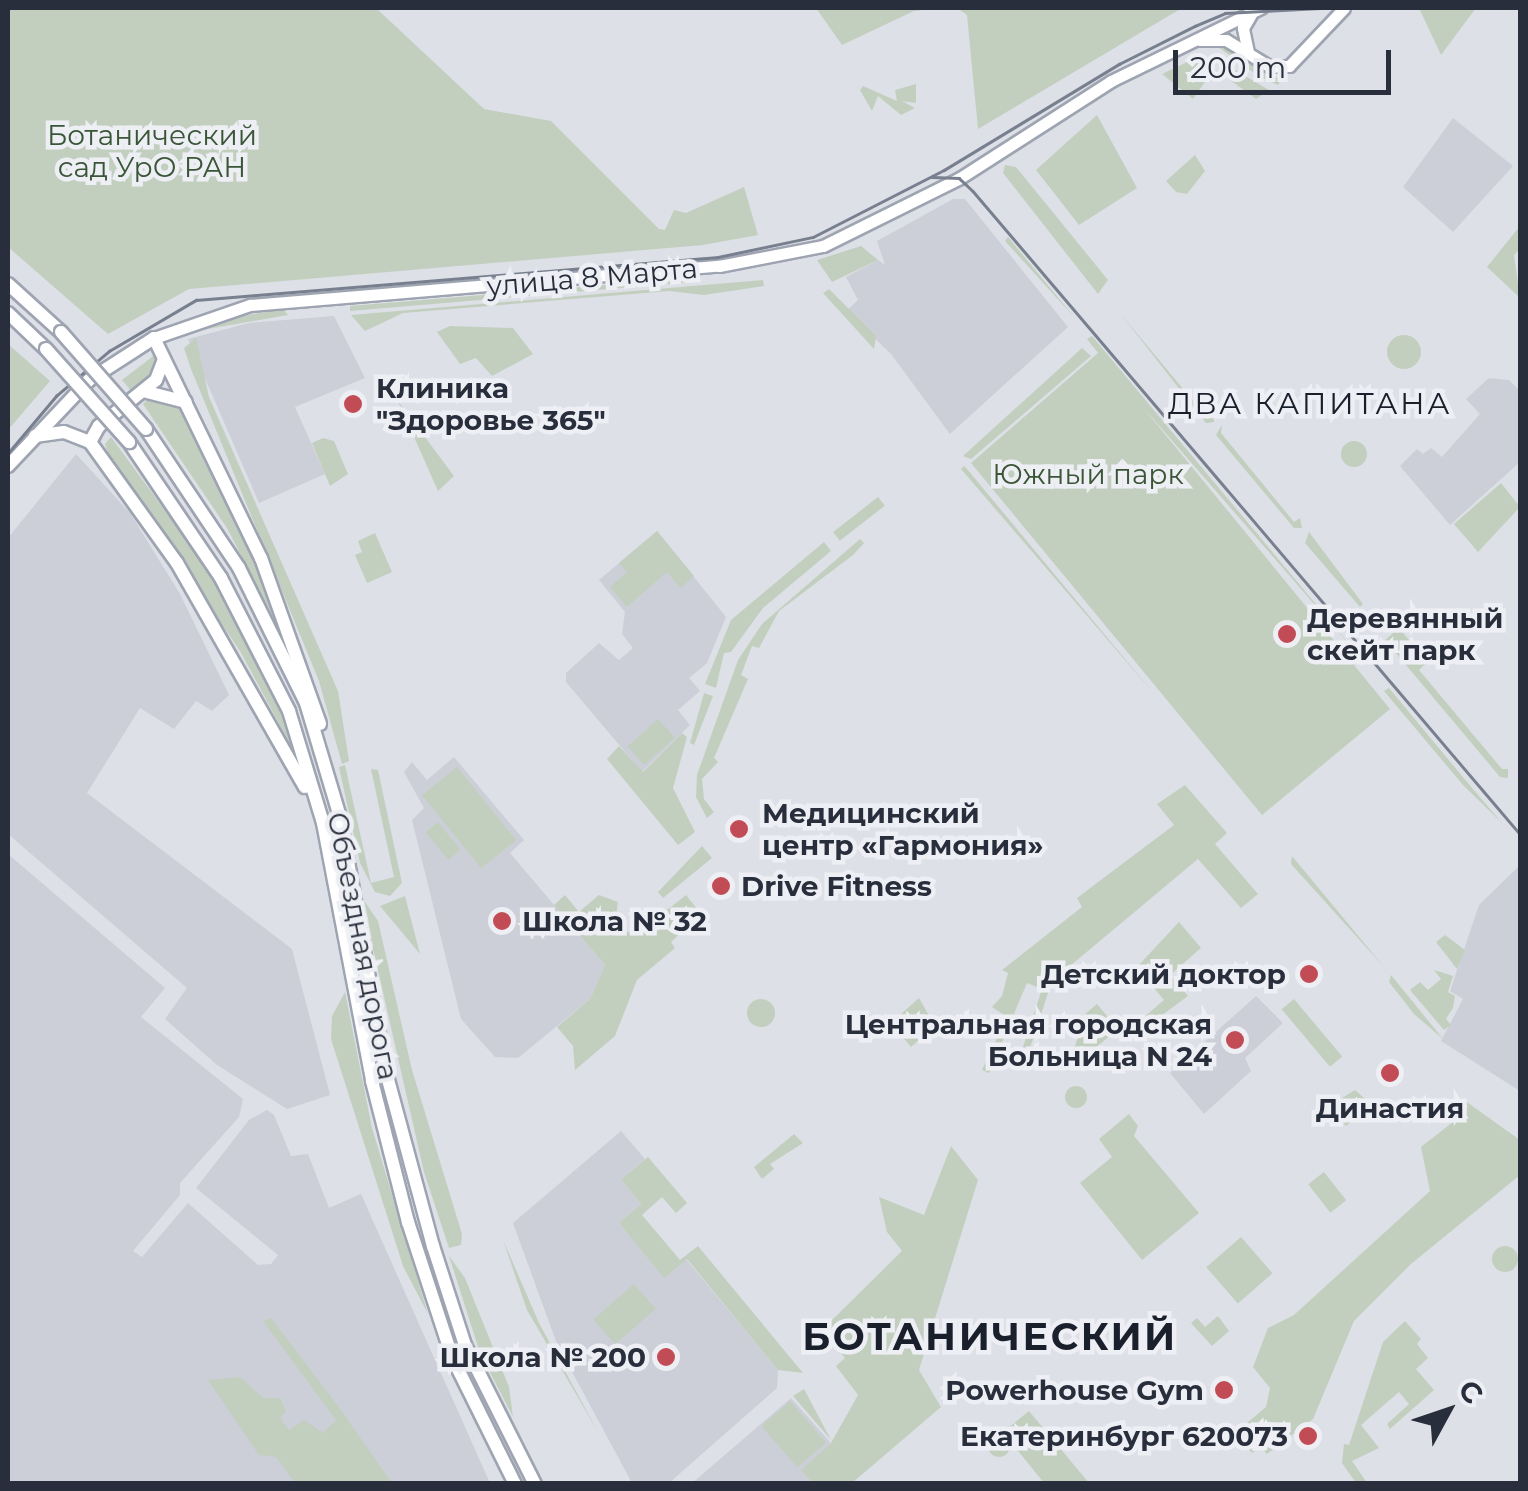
<!DOCTYPE html>
<html>
<head>
<meta charset="utf-8">
<style>
	body { margin:0 }
	#map { position:relative; width:1528px; height:1491px; overflow:hidden; background:#dde0e6; font-family:Montserrat,sans-serif }
	div>[style] { position:absolute }
	[style*='--x'] { left:calc(var(--x)*1px); top:calc(var(--y)*1px); width:calc(var(--w)*1px); rotate:calc(var(--a)*1deg) }
	.built>* { inset:0; background:#cccfd7 }
	.green>* { inset:0; background:#c2cfbf; transform-origin:0 0 }
	.round { border-radius:50% }
	.roads { filter:drop-shadow(2px 0 #9ea4b1) drop-shadow(-2px 0 #9ea4b1) drop-shadow(0 2px #9ea4b1) drop-shadow(0 -2px #9ea4b1) }
	.secondary>* { height:11px; margin:-5.5px; padding:0 5.5px; transform-origin:5.5px; border-radius:5.5px; background:#fff }
	.primary>* { height:12px; margin:-6px; padding:0 6px; transform-origin:6px; border-radius:6px; background:#fff }
	.tram>* { height:2.5px; margin:-1.25px; padding:0 1.25px; transform-origin:1.25px; border-radius:1.25px; background:#787f8e }
	.bridges { filter:drop-shadow(2px 0 #9ea4b1) drop-shadow(-2px 0 #9ea4b1) drop-shadow(0 2px #9ea4b1) drop-shadow(0 -2px #9ea4b1) }
	.primary-bridge>* { height:12px; margin:-6px; padding:0 6px; transform-origin:6px; border-radius:6px; background:#fff }
	.dots>* { width:28px; height:28px; translate:-50% -50%; box-sizing:border-box; border:5px solid #edeff4; border-radius:50% }
	span { translate:-50% -50%; white-space:nowrap; text-align:center; line-height:1.15; -webkit-text-stroke:9px #edeff4; paint-order:stroke }
	.park-label { font-size:28px; color:#3a5637 }
	.street-label { font-size:28px; color:#282e3b }
	.poi-label { font-size:28px; color:#282e3b; font-weight:700 }
	.left { translate:0 -50%; text-align:left }
	.right { translate:-100% -50%; text-align:right }
	.neighbourhood-label { font-size:30px; color:#1a1f2c; letter-spacing:2.5px }
	.district-label { font-size:38px; color:#1a1f2c; font-weight:700; letter-spacing:2.5px }
	.frame { position:absolute; inset:0; border:10px solid #282e3b; pointer-events:none }
	.north { position:absolute; left:1398px; top:1361px; width:100px; height:100px; -webkit-text-stroke:8px #edeff4; paint-order:stroke; rotate:50deg; font-size:28px; font-weight:700; line-height:40px; text-align:center; color:#282e3b }
	.north::after { content:''; display:block; margin:auto; width:35px; height:45px; background:#282e3b; clip-path:polygon(50% 0,100% 100%,50% 72%,0 100%) }
	.scale { position:absolute; left:1173px; top:50px; width:218px; height:45px; box-sizing:border-box; border:5px solid #282e3b; border-top:0; padding-left:12px; font-size:30px; line-height:35px; white-space:nowrap; color:#282e3b; -webkit-text-stroke:8px #edeff4; paint-order:stroke }
</style>
</head>
<body>
<div id="map">
	<div class="built">
		<div style="clip-path:polygon(1453px 118px,1513px 166px,1453px 232px,1403px 187px)"></div>
		<div style="clip-path:polygon(953px 199px,965px 199px,1068px 327px,950px 434px,891px 354px,846px 311px,858px 300px,846px 277px,878px 260px,885px 265px,877px 241px)"></div>
		<div style="clip-path:polygon(334px 316px,365px 378px,295px 407px,325px 474px,259px 503px,188px 339px,249px 323px)"></div>
		<div style="clip-path:polygon(1489px 378px,1509px 380px,1520px 391px,1520px 462px,1450px 525px,1400px 466px,1417px 449px,1423px 454px,1431px 448px,1442px 457px,1480px 414px,1466px 399px)"></div>
		<div style="clip-path:polygon(76px 454px,130px 513px,180px 594px,229px 695px,212px 711px,196px 701px,174px 729px,140px 708px,87px 793px,292px 949px,330px 1095px,287px 1109px,217px 1065px,165px 1019px,187px 988px,8px 834px,8px 538px)"></div>
		<div style="clip-path:polygon(657px 531px,726px 617px,707px 663px,689px 678px,700px 691px,678px 710px,690px 725px,642px 772px,566px 682px,566px 673px,599px 643px,619px 660px,633px 648px,622px 634px,625px 612px,599px 580px)"></div>
		<div style="clip-path:polygon(454px 757px,524px 840px,510px 853px,605px 965px,590px 999px,518px 1058px,495px 1057px,461px 1019px,412px 820px,424px 808px,404px 772px,412px 762px,427px 780px)"></div>
		<div style="clip-path:polygon(8px 854px,165px 988px,141px 1017px,243px 1099px,239px 1117px,180px 1183px,180px 1195px,133px 1251px,142px 1257px,188px 1203px,258px 1265px,271px 1264px,278px 1255px,196px 1188px,249px 1120px,267px 1110px,274px 1115px,291px 1156px,308px 1154px,329px 1208px,361px 1194px,490px 1483px,8px 1483px)"></div>
		<div style="clip-path:polygon(1520px 865px,1520px 1091px,1441px 1041px,1463px 999px,1450px 991px,1479px 905px)"></div>
		<div style="clip-path:polygon(1256px 996px,1283px 1023px,1245px 1058px,1251px 1071px,1204px 1114px,1170px 1073px)"></div>
		<div style="clip-path:polygon(621px 1131px,645px 1159px,621px 1179px,641px 1204px,619px 1223px,664px 1277px,686px 1259px,778px 1370px,777px 1388px,669px 1483px,632px 1483px,557px 1344px,513px 1223px)"></div>
		<div style="clip-path:polygon(791px 1398px,831px 1443px,802px 1470px,814px 1483px,691px 1484px)"></div>
	</div>
	<div class="green">
		<div style="clip-path:polygon(8px 8px,376px 8px,484px 109px,551px 121px,659px 229px,665px 230px,674px 210px,686px 213px,744px 187px,758px 235px,703px 245px,189px 289px,108px 334px,8px 247px)"></div>
		<div style="clip-path:polygon(816px 8px,940px 8px,914px 11px,842px 45px)"></div>
		<div style="clip-path:polygon(957px 8px,1182px 8px,978px 129px,967px 15px)"></div>
		<div style="clip-path:polygon(1419px 8px,1476px 8px,1441px 55px)"></div>
		<div style="clip-path:polygon(1218px 47px,1228px 50px,1281px 80px,1278px 85px,1257px 75px)"></div>
		<div style="clip-path:polygon(1202px 55px,1209px 76px,1193px 99px,1162px 74px)"></div>
		<div style="clip-path:polygon(1225px 64px,1269px 90px,1256px 99px,1230px 80px)"></div>
		<div style="clip-path:polygon(916px 84px,916px 103px,902px 101px,915px 108px,901px 115px,878px 96px,872px 111px,860px 90px,863px 86px,897px 101px,895px 90px)"></div>
		<div style="clip-path:polygon(1097px 115px,1137px 188px,1079px 225px,1036px 170px)"></div>
		<div style="clip-path:polygon(1195px 155px,1205px 171px,1187px 194px,1176px 192px,1166px 181px)"></div>
		<div style="clip-path:polygon(1005px 165px,1016px 167px,1108px 280px,1098px 294px,1003px 173px)"></div>
		<div style="clip-path:polygon(1520px 226px,1520px 249px,1514px 255px,1520px 298px,1487px 267px)"></div>
		<div style="clip-path:polygon(1008px 237px,1075px 318px,1005px 241px)"></div>
		<div style="clip-path:polygon(861px 246px,878px 260px,832px 282px,817px 260px)"></div>
		<div style="clip-path:polygon(665px 280px,692px 282px,350px 311px,350px 306px)"></div>
		<div style="clip-path:polygon(763px 280px,764px 286px,704px 295px,669px 291px,403px 313px,365px 331px,351px 315px)"></div>
		<div style="clip-path:polygon(829px 289px,876px 336px,874px 349px,823px 293px)"></div>
		<div style="clip-path:polygon(283px 309px,288px 315px,185px 333px,224px 319px)"></div>
		<div style="clip-path:polygon(1120px 313px,1208px 419px,1214px 414px,1214px 422px,1206px 423px)"></div>
		<div style="clip-path:polygon(450px 326px,513px 328px,533px 354px,492px 376px,476px 358px,460px 364px,437px 332px)"></div>
		<div class="round" style="left:1387px;top:335px;width:34px;height:34px"></div>
		<div style="clip-path:polygon(1092px 336px,1355px 651px,1142px 406px,1390px 709px,1262px 815px,971px 463px,1098px 353px,1087px 339px)"></div>
		<div style="clip-path:polygon(196px 338px,209px 397px,338px 691px,349px 761px,342px 764px,319px 681px,191px 369px,184px 348px)"></div>
		<div style="clip-path:polygon(8px 344px,50px 381px,8px 430px,8px 343px)"></div>
		<div style="clip-path:polygon(1082px 348px,1091px 356px,971px 459px,963px 456px)"></div>
		<div style="clip-path:polygon(156px 354px,160px 369px,133px 393px,122px 380px)"></div>
		<div style="clip-path:polygon(149px 398px,182px 409px,271px 591px,299px 668px,227px 528px,143px 404px)"></div>
		<div style="clip-path:polygon(398px 401px,454px 476px,438px 491px)"></div>
		<div style="clip-path:polygon(1222px 425px,1221px 433px,1294px 522px,1300px 518px,1302px 528px,1294px 528px,1216px 435px)"></div>
		<div style="clip-path:polygon(111px 437px,208px 569px,275px 697px,297px 757px,240px 651px,110px 459px,105px 444px)"></div>
		<div style="clip-path:polygon(323px 438px,334px 441px,348px 474px,330px 486px,312px 443px)"></div>
		<div class="round" style="left:1341px;top:441px;width:26px;height:26px"></div>
		<div style="clip-path:polygon(964px 466px,967px 469px,1155px 695px,961px 469px)"></div>
		<div style="clip-path:polygon(1501px 483px,1520px 507px,1478px 552px,1454px 524px)"></div>
		<div style="left:878px;top:497px;width:11px;height:57px;rotate:52deg"></div>
		<div style="clip-path:polygon(657px 531px,694px 576px,681px 588px,667px 572px,627px 607px,610px 587px,627px 572px,619px 563px)"></div>
		<div style="clip-path:polygon(1309px 532px,1363px 604px,1360px 607px,1305px 543px)"></div>
		<div style="clip-path:polygon(375px 533px,392px 572px,367px 583px,355px 555px,362px 552px,358px 541px)"></div>
		<div style="clip-path:polygon(860px 539px,864px 543px,853px 555px,779px 611px,759px 648px,752px 646px,741px 675px,748px 679px,714px 758px,718px 762px,702px 779px,704px 799px,714px 812px,707px 818px,696px 797px,697px 775px,738px 660px,762px 624px)"></div>
		<div style="clip-path:polygon(824px 542px,831px 551px,763px 608px,731px 652px,724px 653px,716px 688px,705px 684px,731px 620px)"></div>
		<div style="clip-path:polygon(1399px 628px,1427px 662px,1419px 670px,1502px 769px,1508px 769px,1508px 778px,1500px 777px,1385px 640px)"></div>
		<div style="clip-path:polygon(1389px 688px,1467px 782px,1502px 823px,1463px 785px,1384px 691px)"></div>
		<div style="clip-path:polygon(704px 693px,713px 696px,694px 745px,690px 743px)"></div>
		<div style="left:658px;top:719px;width:25px;height:41px;rotate:48deg"></div>
		<div style="clip-path:polygon(682px 733px,687px 737px,673px 788px,695px 832px,678px 845px,607px 759px,619px 746px,643px 772px)"></div>
		<div style="clip-path:polygon(345px 765px,371px 883px,394px 877px,371px 769px,378px 770px,402px 883px,390px 896px,375px 892px,360px 863px,339px 767px)"></div>
		<div style="left:457px;top:767px;width:94px;height:45px;rotate:51deg"></div>
		<div style="clip-path:polygon(1185px 785px,1227px 833px,1215px 844px,1258px 894px,1241px 908px,1198px 859px,1052px 981px,1030px 1048px,1023px 1047px,1042px 989px,1027px 983px,989px 1073px,982px 1070px,1007px 1017px,992px 1007px,1002px 996px,1008px 973px,1002px 970px,1082px 907px,1077px 898px,1174px 825px,1157px 804px)"></div>
		<div style="left:438px;top:822px;width:36px;height:16px;rotate:51deg"></div>
		<div style="clip-path:polygon(702px 846px,712px 858px,663px 898px,658px 892px)"></div>
		<div style="clip-path:polygon(1292px 856px,1384px 967px,1291px 864px)"></div>
		<div style="clip-path:polygon(565px 895px,579px 912px,599px 895px,618px 902px,615px 923px,634px 936px,686px 895px,701px 914px,671px 942px,675px 948px,637px 980px,615px 1036px,575px 1070px,573px 1046px,557px 1027px,590px 999px,605px 965px,554px 905px)"></div>
		<div style="clip-path:polygon(361px 896px,378px 921px,412px 1070px,462px 1234px,461px 1245px,449px 1248px,424px 1172px)"></div>
		<div style="clip-path:polygon(405px 896px,420px 954px,380px 906px)"></div>
		<div style="clip-path:polygon(1179px 922px,1201px 948px,1170px 975px,1188px 996px,1139px 1032px,1134px 1026px,1164px 1000px,1137px 967px)"></div>
		<div style="clip-path:polygon(1445px 935px,1465px 950px,1457px 969px,1436px 942px)"></div>
		<div style="clip-path:polygon(1434px 970px,1453px 976px,1448px 992px,1455px 996px,1453px 1008px,1446px 1019px,1451px 1025px,1444px 1030px,1410px 990px,1420px 982px,1428px 990px,1441px 979px)"></div>
		<div style="clip-path:polygon(1391px 975px,1443px 1039px,1414px 1014px,1389px 982px)"></div>
		<div style="clip-path:polygon(345px 992px,372px 1128px,428px 1314px,403px 1266px,331px 1039px,332px 1016px)"></div>
		<div style="clip-path:polygon(919px 998px,935px 1026px,911px 1047px,891px 1023px)"></div>
		<div style="left:1294px;top:999px;width:75px;height:16px;rotate:50deg"></div>
		<div class="round" style="left:747px;top:999px;width:28px;height:28px"></div>
		<div style="clip-path:polygon(1097px 1004px,1118px 1029px,1067px 1072px,1085px 1014px)"></div>
		<div class="round" style="left:1065px;top:1086px;width:22px;height:22px"></div>
		<div style="clip-path:polygon(1355px 1090px,1382px 1114px,1371px 1123px,1362px 1113px,1346px 1126px,1329px 1106px)"></div>
		<div style="clip-path:polygon(1461px 1098px,1520px 1140px,1520px 1175px,1411px 1264px,1354px 1321px,1313px 1419px,1267px 1454px,1260px 1447px,1252px 1453px,1234px 1434px,1266px 1407px,1270px 1388px,1253px 1367px,1268px 1328px,1294px 1315px,1430px 1191px,1421px 1147px,1462px 1115px)"></div>
		<div style="clip-path:polygon(1129px 1114px,1138px 1126px,1134px 1136px,1199px 1213px,1142px 1260px,1080px 1183px,1112px 1157px,1099px 1139px)"></div>
		<div style="clip-path:polygon(794px 1134px,803px 1143px,770px 1164px,774px 1169px,762px 1179px,754px 1167px)"></div>
		<div style="clip-path:polygon(951px 1146px,978px 1180px,919px 1370px,941px 1407px,852px 1483px,813px 1483px,801px 1470px,831px 1443px,858px 1395px,836px 1366px,845px 1358px,823px 1329px,902px 1251px,887px 1232px,879px 1197px,924px 1215px)"></div>
		<div style="clip-path:polygon(648px 1157px,687px 1203px,676px 1213px,662px 1197px,642px 1215px,680px 1260px,698px 1246px,803px 1373px,778px 1370px,687px 1259px,664px 1278px,619px 1223px,641px 1204px,621px 1179px)"></div>
		<div style="left:1324px;top:1172px;width:36px;height:20px;rotate:52deg"></div>
		<div style="left:1241px;top:1237px;width:48px;height:46px;rotate:49deg"></div>
		<div style="clip-path:polygon(503px 1240px,539px 1323px,598px 1432px,527px 1310px)"></div>
		<div class="round" style="left:1492px;top:1246px;width:26px;height:26px"></div>
		<div style="clip-path:polygon(449px 1256px,465px 1278px,509px 1387px,513px 1417px,480px 1353px)"></div>
		<div style="left:634px;top:1284px;width:33px;height:54px;rotate:49deg"></div>
		<div style="clip-path:polygon(1218px 1316px,1229px 1331px,1212px 1346px,1191px 1323px,1197px 1318px,1205px 1327px)"></div>
		<div style="clip-path:polygon(271px 1318px,338px 1406px,392px 1483px,295px 1483px,276px 1457px,259px 1455px,208px 1380px,240px 1377px,263px 1398px,280px 1398px,286px 1411px,280px 1418px,289px 1430px,304px 1420px,323px 1433px,336px 1420px,263px 1321px)"></div>
		<div style="clip-path:polygon(1405px 1321px,1421px 1339px,1417px 1344px,1428px 1358px,1416px 1369px,1434px 1390px,1390px 1429px,1387px 1424px,1409px 1404px,1399px 1392px,1361px 1425px,1379px 1448px,1352px 1461px,1367px 1483px,1356px 1483px,1342px 1463px,1344px 1444px,1349px 1445px,1383px 1342px)"></div>
		<div style="clip-path:polygon(804px 1389px,831px 1440px,793px 1396px)"></div>
		<div style="left:790px;top:1401px;width:55px;height:38px;rotate:49deg"></div>
		<div style="clip-path:polygon(1029px 1411px,1089px 1483px,1044px 1483px,1003px 1432px)"></div>
		<div class="round" style="left:988px;top:1435px;width:22px;height:22px"></div>
	</div>
	<div class="roads">
		<div class="secondary">
			<div style="--x:1200;--y:40;--w:26;--a:0"></div>
			<div style="--x:1226;--y:40;--w:50;--a:31.2"></div>
			<div style="--x:1269;--y:66;--w:20;--a:0"></div>
			<div style="--x:1289;--y:66;--w:80;--a:-46.5"></div>
			<div style="--x:1248;--y:52;--w:25;--a:-102"></div>
			<div style="--x:1243;--y:28;--w:16;--a:-60"></div>
			<div style="--x:154;--y:338;--w:102;--a:-19"></div>
			<div style="--x:250;--y:305;--w:471;--a:-4.8"></div>
			<div style="--x:719;--y:266;--w:106;--a:-10.9"></div>
			<div style="--x:823;--y:246;--w:153;--a:-26.4"></div>
			<div style="--x:960;--y:178;--w:179;--a:-32.7"></div>
			<div style="--x:1111;--y:81;--w:167;--a:-26"></div>
		</div>
		<div class="primary">
			<div style="--x:8;--y:284;--w:72;--a:42.2"></div>
			<div style="--x:8;--y:313;--w:52;--a:43.5"></div>
			<div style="--x:143;--y:391;--w:44;--a:14.3"></div>
			<div style="--x:146;--y:429;--w:167;--a:56.2"></div>
			<div style="--x:239;--y:568;--w:151;--a:63.6"></div>
			<div style="--x:306;--y:703;--w:119;--a:73.4"></div>
			<div style="--x:340;--y:817;--w:259;--a:79.8"></div>
			<div style="--x:386;--y:1072;--w:180;--a:74.9"></div>
			<div style="--x:433;--y:1246;--w:104;--a:72.1"></div>
			<div style="--x:465;--y:1345;--w:156;--a:63.3"></div>
			<div style="--x:35;--y:436;--w:29;--a:-8"></div>
			<div style="--x:64;--y:432;--w:28;--a:21"></div>
			<div style="--x:90;--y:442;--w:149;--a:54.3"></div>
			<div style="--x:177;--y:563;--w:258;--a:60.3"></div>
			<div style="--x:90;--y:442;--w:18;--a:-61"></div>
			<div style="--x:99;--y:426;--w:73;--a:-38.9"></div>
			<div style="--x:156;--y:380;--w:22;--a:-69"></div>
			<div style="--x:129;--y:442;--w:164;--a:55.9"></div>
			<div style="--x:221;--y:578;--w:149;--a:62.9"></div>
			<div style="--x:289;--y:711;--w:117;--a:73.1"></div>
			<div style="--x:323;--y:823;--w:263;--a:79.2"></div>
			<div style="--x:372;--y:1081;--w:146;--a:75.7"></div>
			<div style="--x:408;--y:1222;--w:142;--a:71.9"></div>
			<div style="--x:452;--y:1357;--w:142;--a:63.6"></div>
			<div style="--x:8;--y:466;--w:118;--a:-46.7"></div>
			<div style="--x:89;--y:380;--w:77;--a:-32.9"></div>
			<div style="--x:154;--y:338;--w:245;--a:64.1"></div>
			<div style="--x:261;--y:558;--w:176;--a:70.4"></div>
		</div>
	</div>
	<div class="tram">
		<div style="--x:932;--y:177;--w:27;--a:2"></div>
		<div style="--x:959;--y:178;--w:19;--a:43"></div>
		<div style="--x:973;--y:191;--w:844;--a:49.61"></div>
		<div style="--x:8;--y:453;--w:75;--a:-49.9"></div>
		<div style="--x:56;--y:396;--w:70;--a:-40.3"></div>
		<div style="--x:109;--y:351;--w:101;--a:-30.4"></div>
		<div style="--x:196;--y:300;--w:524;--a:-4.71"></div>
		<div style="--x:718;--y:257;--w:97;--a:-11.9"></div>
		<div style="--x:813;--y:237;--w:147;--a:-27.1"></div>
		<div style="--x:944;--y:170;--w:205;--a:-31.2"></div>
		<div style="--x:1119;--y:64;--w:85;--a:-26.6"></div>
		<div style="--x:1195;--y:26;--w:33;--a:-23"></div>
		<div style="--x:1225;--y:13;--w:95;--a:-3"></div>
	</div>
	<div class="bridges">
		<div class="primary-bridge">
			<div style="--x:61;--y:332;--w:129;--a:48.8"></div>
			<div style="--x:46;--y:349;--w:125;--a:48.3"></div>
		</div>
	</div>
	<div class="dots">
		<div style="left:353px;top:404px;background:#c24c55"></div>
		<div style="left:1287px;top:634px;background:#c24c55"></div>
		<div style="left:739px;top:829px;background:#c24c55"></div>
		<div style="left:721px;top:886px;background:#c24c55"></div>
		<div style="left:502px;top:921px;background:#c24c55"></div>
		<div style="left:1309px;top:974px;background:#c24c55"></div>
		<div style="left:1235px;top:1040px;background:#c24c55"></div>
		<div style="left:1390px;top:1073px;background:#c24c55"></div>
		<div style="left:666px;top:1357px;background:#c24c55"></div>
		<div style="left:1224px;top:1390px;background:#c24c55"></div>
		<div style="left:1308px;top:1436px;background:#c24c55"></div>
	</div>
	<div class="park-label">
		<span style="left:152px;top:151px">Ботанический<br>сад УрО РАН</span>
		<span style="left:1088px;top:474px">Южный парк</span>
	</div>
	<div class="street-label">
		<span style="left:592px;top:277px;rotate:-5deg">улица 8 Марта</span>
		<span style="left:363px;top:946px;rotate:79deg">Объездная дорога</span>
	</div>
	<div class="poi-label">
		<span class="left" style="left:376px;top:404px">Клиника<br>"Здоровье 365"</span>
		<span class="left" style="left:1307px;top:634px">Деревянный<br>скейт парк</span>
		<span class="left" style="left:762px;top:829px">Медицинский<br>центр «Гармония»</span>
		<span class="left" style="left:741px;top:886px">Drive Fitness</span>
		<span class="left" style="left:522px;top:921px">Школа № 32</span>
		<span class="right" style="left:1286px;top:974px">Детский доктор</span>
		<span class="right" style="left:1212px;top:1040px">Центральная городская<br>Больница N 24</span>
		<span style="left:1390px;top:1108px">Династия</span>
		<span class="right" style="left:646px;top:1357px">Школа № 200</span>
		<span class="right" style="left:1204px;top:1390px">Powerhouse Gym</span>
		<span class="right" style="left:1288px;top:1436px">Екатеринбург 620073</span>
	</div>
	<div class="neighbourhood-label">
		<span style="left:1310px;top:404px">ДВА КАПИТАНА</span>
	</div>
	<div class="district-label">
		<span style="left:990px;top:1337px">БОТАНИЧЕСКИЙ</span>
	</div>
	<div class="frame"></div>
	<div class="north">С</div>
	<div class="scale">200 m</div>
</div>
</body>
</html>
